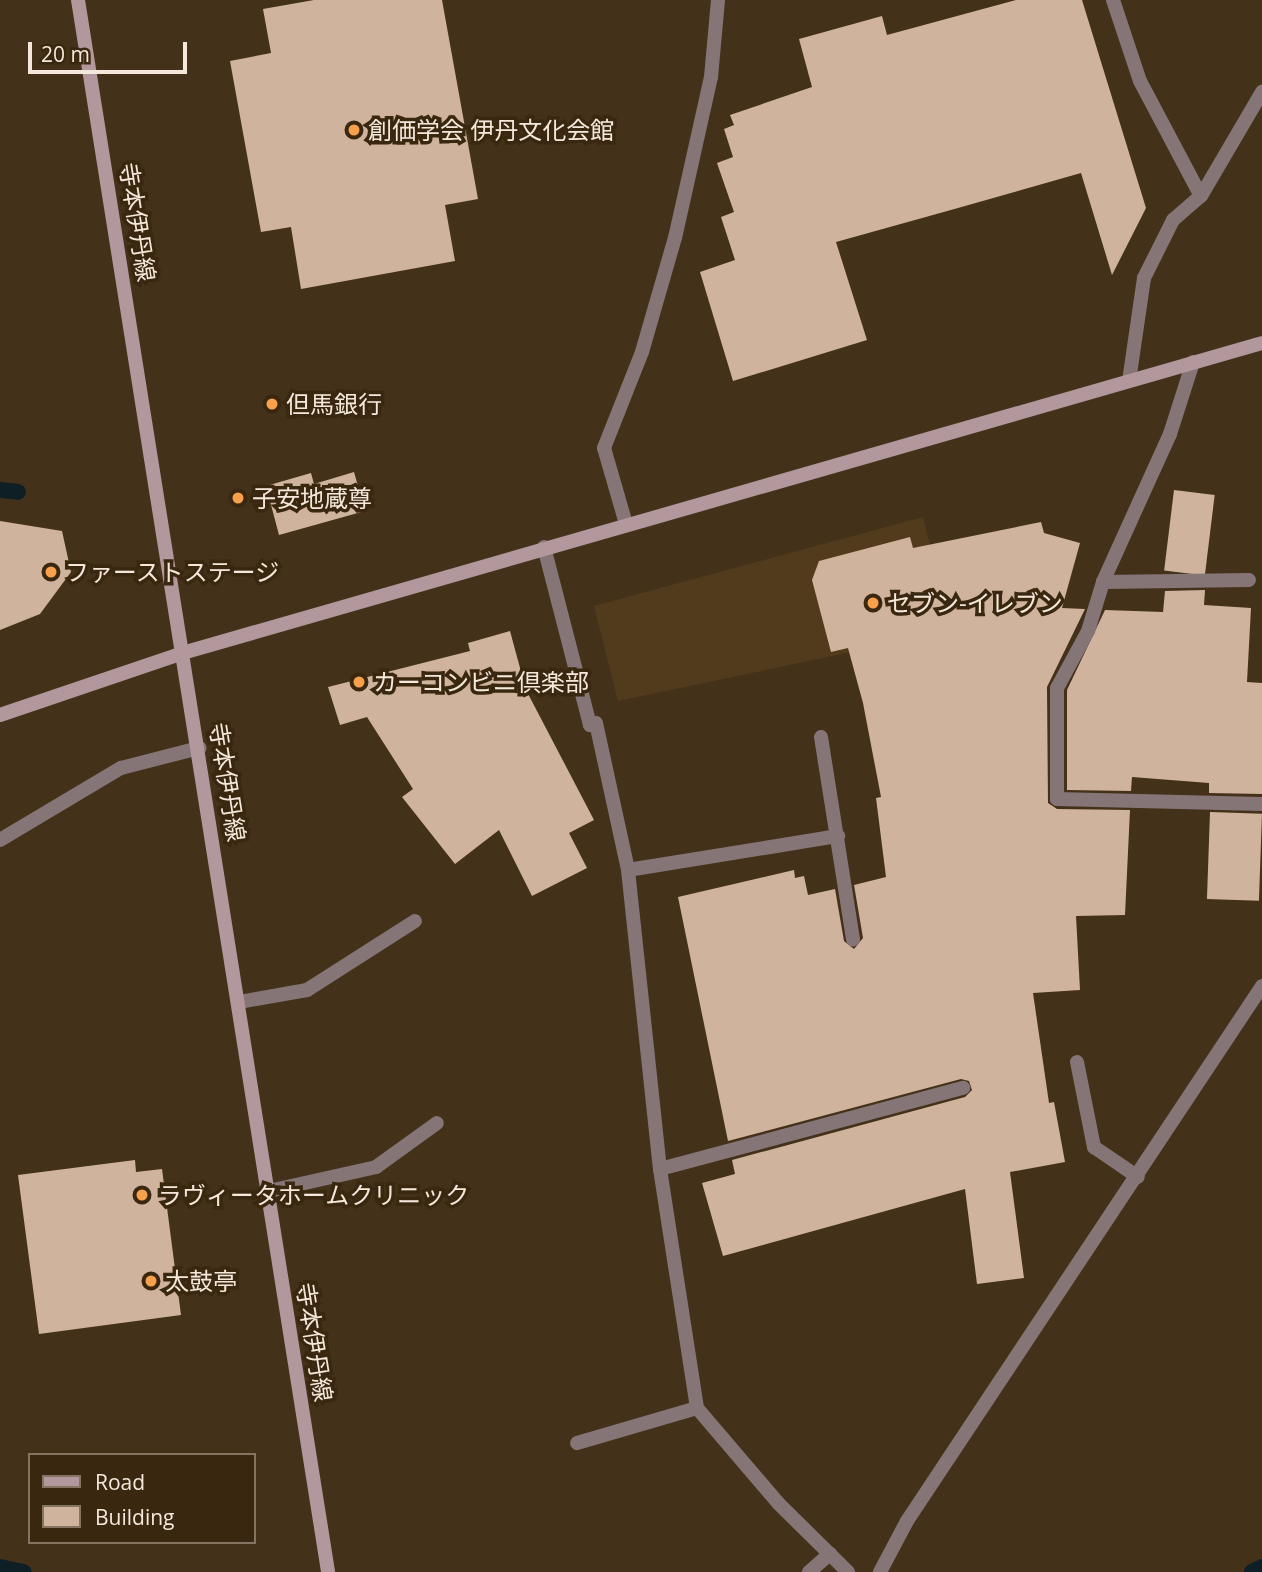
<!DOCTYPE html>
<html>
<head>
<meta charset="utf-8">
<style>
	body { margin:0 }
	#map { position:relative; width:1262px; height:1572px; overflow:hidden; background:#44311a; font-family:"Open Sans","Noto Sans JP",sans-serif }
	div>[style] { position:absolute }
	[style*='--x'] { left:calc(var(--x)*1px); top:calc(var(--y)*1px); width:calc(var(--w)*1px); rotate:calc(var(--a)*1deg) }
	.built>* { inset:0; background:#523b1c }
	.stream>* { height:16px; margin:-8px; padding:0 8px; transform-origin:8px; border-radius:8px; background:#0f1f26 }
	.building>* { inset:0; background:#d0b39c; transform-origin:0 0 }
	.lane>* { height:14px; margin:-7px; padding:0 7px; transform-origin:7px; border-radius:7px; background:#857577 }
	.street>* { height:14px; margin:-7px; padding:0 7px; transform-origin:7px; border-radius:7px; background:#857577 }
	.secondary>* { height:14px; margin:-7px; padding:0 7px; transform-origin:7px; border-radius:7px; background:#b2989c }
	.dots>* { width:19px; height:19px; translate:-50% -50%; box-sizing:border-box; border:4px solid #3a2710; border-radius:50% }
	span { translate:-50% -50%; white-space:nowrap; text-align:center; line-height:1.15; -webkit-text-stroke:7px #3a2710; paint-order:stroke }
	.poi-label { font-size:24px; color:#f4e8da }
	.left { translate:0 -50%; text-align:left }
	.street-label { font-size:24px; color:#f4e8da }
	.legend { position:absolute; left:28px; top:1453px; width:228px; height:91px; box-sizing:border-box; background:#3a2710; border:2px solid #847461; margin:0; padding:9px 12px; list-style:none; font-size:21px; color:#f4e8da }
	.legend li { display:flex; align-items:center; gap:14px; height:35px }
	.legend b { width:35px; border:2px solid #847461 }
	.scale { position:absolute; left:28px; top:42px; width:159px; height:32px; box-sizing:border-box; border:4px solid #f4e8da; border-top:0; padding-left:9px; font-size:21px; line-height:24px; white-space:nowrap; color:#f4e8da; -webkit-text-stroke:5px #3a2710; paint-order:stroke }
</style>
</head>
<body>
<div id="map">
	<div class="built">
		<div style="clip-path:polygon(923px 517px,952px 631px,618px 701px,594px 606px)"></div>
	</div>
	<div class="stream">
		<div style="--x:0;--y:490;--w:18;--a:6"></div>
		<div style="--x:0;--y:1567;--w:24;--a:12"></div>
		<div style="--x:1252;--y:1572;--w:11;--a:-27"></div>
	</div>
	<div class="building">
		<div style="clip-path:polygon(314px 0,442px 0,478px 199px,445px 205px,455px 261px,301px 289px,291px 227px,261px 232px,230px 61px,271px 53px,263px 9px)"></div>
		<div style="clip-path:polygon(1016px 0,1082px 0,1146px 208px,1112px 275px,1081px 173px,958px 208px,836px 242px,867px 340px,733px 381px,700px 272px,735px 260px,721px 217px,734px 212px,717px 163px,733px 157px,724px 129px,734px 125px,730px 115px,812px 87px,799px 39px,882px 16px,887px 35px)"></div>
		<div style="clip-path:polygon(354px 472px,365px 511px,279px 535px,266px 486px,311px 473px,314px 484px)"></div>
		<div style="left:1174px;top:490px;width:41px;height:81px;rotate:7deg"></div>
		<div style="clip-path:polygon(0 521px,62px 531px,71px 572px,40px 614px,0 630px)"></div>
		<div style="clip-path:polygon(1041px 522px,1044px 533px,1080px 543px,1062px 608px,1085px 609px,1047px 687px,1048px 803px,1057px 809px,1130px 810px,1125px 915px,1076px 916px,1080px 990px,1033px 993px,1049px 1103px,1054px 1102px,1065px 1162px,1010px 1172px,1024px 1278px,977px 1284px,965px 1189px,723px 1256px,702px 1183px,735px 1174px,732px 1160px,965px 1097px,972px 1090px,969px 1081px,961px 1079px,728px 1141px,678px 897px,794px 870px,795px 878px,804px 876px,808px 895px,835px 889px,844px 941px,854px 949px,863px 938px,854px 885px,886px 877px,876px 798px,881px 797px,863px 703px,848px 648px,831px 652px,812px 580px,819px 561px,910px 537px,913px 548px)"></div>
		<div style="clip-path:polygon(1205px 590px,1204px 605px,1251px 608px,1247px 682px,1262px 683px,1262px 794px,1209px 793px,1209px 783px,1132px 777px,1131px 791px,1067px 790px,1067px 690px,1105px 610px,1163px 612px,1165px 591px)"></div>
		<div style="clip-path:polygon(510px 631px,526px 690px,594px 820px,569px 833px,587px 868px,532px 896px,499px 830px,455px 864px,402px 797px,413px 789px,367px 717px,340px 725px,328px 687px,470px 651px,468px 643px)"></div>
		<div style="left:1210px;top:812px;width:52px;height:87px;rotate:2deg"></div>
		<div style="clip-path:polygon(135px 1160px,136px 1172px,162px 1169px,181px 1315px,39px 1334px,18px 1175px)"></div>
	</div>
	<div class="lane">
		<div style="--x:239;--y:1002;--w:69;--a:-10"></div>
		<div style="--x:307;--y:990;--w:128;--a:-32.6"></div>
		<div style="--x:1077;--y:1062;--w:87;--a:78.7"></div>
		<div style="--x:1094;--y:1147;--w:53;--a:34.3"></div>
	</div>
	<div class="street">
		<div style="--x:1113;--y:0;--w:85;--a:71.6"></div>
		<div style="--x:1140;--y:81;--w:130;--a:62.1"></div>
		<div style="--x:1193;--y:362;--w:76;--a:107.7"></div>
		<div style="--x:1170;--y:434;--w:162;--a:114.4"></div>
		<div style="--x:1103;--y:582;--w:51;--a:107"></div>
		<div style="--x:1088;--y:631;--w:65;--a:118.5"></div>
		<div style="--x:1057;--y:688;--w:111;--a:90"></div>
		<div style="--x:1057;--y:799;--w:205;--a:1.4"></div>
		<div style="--x:1129;--y:381;--w:104;--a:-81.7"></div>
		<div style="--x:1144;--y:278;--w:65;--a:-63.4"></div>
		<div style="--x:1173;--y:220;--w:37;--a:-41"></div>
		<div style="--x:1201;--y:196;--w:121;--a:-59.6"></div>
		<div style="--x:626;--y:524;--w:79;--a:-106.1"></div>
		<div style="--x:604;--y:448;--w:103;--a:-68.4"></div>
		<div style="--x:642;--y:352;--w:119;--a:-73.9"></div>
		<div style="--x:675;--y:238;--w:165;--a:-77.4"></div>
		<div style="--x:711;--y:77;--w:77;--a:-84.8"></div>
		<div style="--x:544;--y:547;--w:184;--a:75.5"></div>
		<div style="--x:590;--y:725;--w:6;--a:-18"></div>
		<div style="--x:596;--y:723;--w:150;--a:77.7"></div>
		<div style="--x:628;--y:870;--w:301;--a:83.9"></div>
		<div style="--x:660;--y:1169;--w:242;--a:81.2"></div>
		<div style="--x:697;--y:1408;--w:126;--a:49.5"></div>
		<div style="--x:779;--y:1504;--w:97;--a:44.6"></div>
		<div style="--x:1103;--y:582;--w:146;--a:-0.8"></div>
		<div style="--x:821;--y:737;--w:205;--a:81"></div>
		<div style="--x:0;--y:840;--w:141;--a:-30.8"></div>
		<div style="--x:121;--y:768;--w:81;--a:-14.4"></div>
		<div style="--x:628;--y:870;--w:213;--a:-9.2"></div>
		<div style="--x:660;--y:1169;--w:314;--a:-15"></div>
		<div style="--x:269;--y:1191;--w:110;--a:-12.6"></div>
		<div style="--x:376;--y:1167;--w:75;--a:-35.8"></div>
		<div style="--x:577;--y:1443;--w:125;--a:-16.3"></div>
		<div style="--x:809;--y:1572;--w:28;--a:-41"></div>
		<div style="--x:880;--y:1572;--w:58;--a:-62.1"></div>
		<div style="--x:907;--y:1521;--w:642;--a:-56.43"></div>
	</div>
	<div class="secondary">
		<div style="--x:78;--y:0;--w:1592;--a:80.96"></div>
		<div style="--x:0;--y:715;--w:196;--a:-18.7"></div>
		<div style="--x:186;--y:652;--w:1119;--a:-16.02"></div>
	</div>
	<div class="dots">
		<div style="left:354px;top:130px;background:#f8a04b"></div>
		<div style="left:272px;top:404px;background:#f8a04b"></div>
		<div style="left:238px;top:498px;background:#f8a04b"></div>
		<div style="left:51px;top:572px;background:#f8a04b"></div>
		<div style="left:873px;top:603px;background:#f8a04b"></div>
		<div style="left:359px;top:682px;background:#f8a04b"></div>
		<div style="left:142px;top:1195px;background:#f8a04b"></div>
		<div style="left:151px;top:1281px;background:#f8a04b"></div>
	</div>
	<div class="poi-label">
		<span class="left" style="left:368px;top:130px">創価学会 伊丹文化会館</span>
		<span class="left" style="left:286px;top:404px">但馬銀行</span>
		<span class="left" style="left:252px;top:498px">子安地蔵尊</span>
		<span class="left" style="left:65px;top:572px">ファーストステージ</span>
		<span class="left" style="left:887px;top:603px">セブン-イレブン</span>
		<span class="left" style="left:373px;top:682px">カーコンビニ倶楽部</span>
		<span class="left" style="left:158px;top:1195px">ラヴィータホームクリニック</span>
		<span class="left" style="left:165px;top:1281px">太鼓亭</span>
	</div>
	<div class="street-label">
		<span style="left:138px;top:222px;rotate:81deg">寺本伊丹線</span>
		<span style="left:228px;top:782px;rotate:81deg">寺本伊丹線</span>
		<span style="left:315px;top:1342px;rotate:81deg">寺本伊丹線</span>
	</div>
	<ul class="legend">
	<li><b style="height:9px;background:#b2989c"></b>Road</li>
	<li><b style="height:19px;background:#d0b39c"></b>Building</li>
	</ul>
	<div class="scale">20 m</div>
</div>
</body>
</html>
